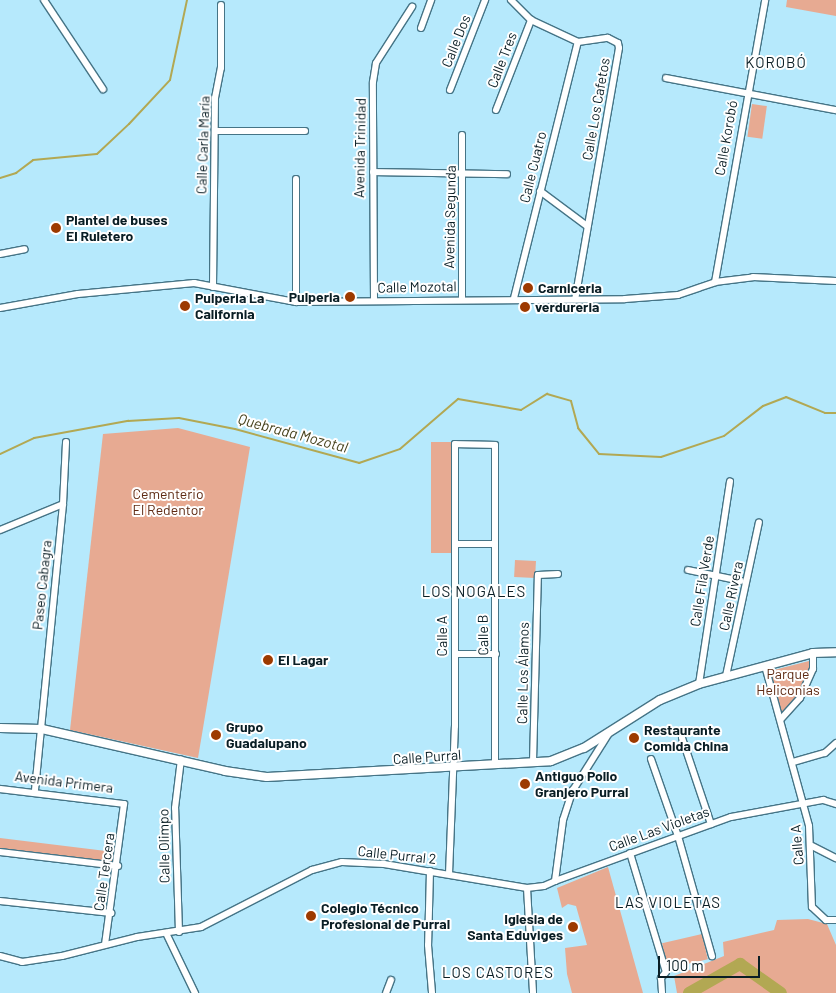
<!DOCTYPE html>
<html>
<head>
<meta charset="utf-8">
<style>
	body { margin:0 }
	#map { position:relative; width:836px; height:993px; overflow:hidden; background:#b6e9fc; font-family:Barlow,sans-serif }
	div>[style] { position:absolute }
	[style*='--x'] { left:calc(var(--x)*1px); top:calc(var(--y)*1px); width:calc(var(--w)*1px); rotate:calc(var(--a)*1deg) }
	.green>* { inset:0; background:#e7aa92; transform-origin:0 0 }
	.stream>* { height:2px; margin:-1px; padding:0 1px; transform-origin:1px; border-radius:1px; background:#b2a853 }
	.river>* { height:12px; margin:-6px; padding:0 6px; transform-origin:6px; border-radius:6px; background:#b2a853 }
	.roads { filter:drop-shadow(1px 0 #457486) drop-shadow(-1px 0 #457486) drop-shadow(0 1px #457486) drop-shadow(0 -1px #457486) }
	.minor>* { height:6px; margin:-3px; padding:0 3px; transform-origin:3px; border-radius:3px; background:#fff }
	.tertiary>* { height:8px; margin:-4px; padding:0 4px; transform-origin:4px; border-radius:4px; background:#fff }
	.dots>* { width:14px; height:14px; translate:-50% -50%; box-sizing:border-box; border:2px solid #fff; border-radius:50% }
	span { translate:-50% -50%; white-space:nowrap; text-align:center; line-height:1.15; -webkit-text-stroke:4px #fff; paint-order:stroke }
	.street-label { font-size:14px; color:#0a1e25 }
	.poi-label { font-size:14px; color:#0a1e25; font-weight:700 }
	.left { translate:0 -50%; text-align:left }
	.right { translate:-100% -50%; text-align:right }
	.park-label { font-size:14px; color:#5f2b14 }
	.neighbourhood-label { font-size:15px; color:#0a1e25; letter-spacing:1px }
	.water-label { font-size:15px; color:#47431e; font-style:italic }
	.scale { position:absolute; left:658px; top:956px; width:102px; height:22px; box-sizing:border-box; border:2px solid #0a1e25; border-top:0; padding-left:6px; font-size:15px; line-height:18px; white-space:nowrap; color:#0a1e25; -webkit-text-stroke:4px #fff; paint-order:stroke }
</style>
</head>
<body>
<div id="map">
	<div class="green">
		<div style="clip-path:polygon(787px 0,836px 0,836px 16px,786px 7px)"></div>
		<div style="left:752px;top:104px;width:15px;height:33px;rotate:8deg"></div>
		<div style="clip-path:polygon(178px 428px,250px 447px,198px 758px,70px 730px,103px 434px)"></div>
		<div style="left:431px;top:442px;width:20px;height:111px"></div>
		<div style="left:515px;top:560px;width:21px;height:17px;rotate:3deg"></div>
		<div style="clip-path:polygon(809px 661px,810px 669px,800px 693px,791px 707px,782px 713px,770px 671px)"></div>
		<div style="left:0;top:838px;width:117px;height:10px;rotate:7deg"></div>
		<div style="clip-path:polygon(608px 867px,643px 993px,572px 993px,567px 974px,565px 948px,587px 945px,576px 906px,568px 904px,562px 908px,557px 888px)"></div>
		<div style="clip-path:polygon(808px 919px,827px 924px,836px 945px,836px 993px,677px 993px,674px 976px,724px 956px,723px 942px,774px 930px,777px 920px)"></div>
		<div style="left:702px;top:934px;width:26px;height:41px;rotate:77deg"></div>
	</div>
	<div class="stream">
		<div style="--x:0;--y:178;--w:17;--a:-17"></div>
		<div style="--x:16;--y:173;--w:21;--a:-37"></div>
		<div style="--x:33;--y:160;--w:64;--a:-5.4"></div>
		<div style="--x:97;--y:154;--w:44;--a:-43.2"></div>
		<div style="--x:129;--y:124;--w:60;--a:-47"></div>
		<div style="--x:170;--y:80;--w:82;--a:-78"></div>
		<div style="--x:0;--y:454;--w:38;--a:-25"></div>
		<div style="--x:34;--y:438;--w:96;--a:-10.3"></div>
		<div style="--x:128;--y:421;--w:51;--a:-3.4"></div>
		<div style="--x:179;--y:418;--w:57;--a:11.1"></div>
		<div style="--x:235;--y:429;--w:129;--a:15.3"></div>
		<div style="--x:359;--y:463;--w:43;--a:-18.9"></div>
		<div style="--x:400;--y:449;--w:77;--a:-40.8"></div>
		<div style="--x:458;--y:399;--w:64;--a:9.9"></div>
		<div style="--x:521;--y:410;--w:31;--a:-32"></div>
		<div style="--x:547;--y:394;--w:25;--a:16"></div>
		<div style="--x:571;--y:401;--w:28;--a:75"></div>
		<div style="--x:578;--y:428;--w:33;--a:51"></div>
		<div style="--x:599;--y:454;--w:62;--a:2.8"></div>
		<div style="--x:661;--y:457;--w:66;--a:-18.4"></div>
		<div style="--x:724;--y:436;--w:49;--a:-37.6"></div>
		<div style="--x:763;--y:406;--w:25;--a:-21"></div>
		<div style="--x:786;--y:397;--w:42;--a:22.3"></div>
		<div style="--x:825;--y:413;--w:11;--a:0"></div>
	</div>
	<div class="river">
		<div style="--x:689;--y:993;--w:59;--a:-29.6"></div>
		<div style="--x:740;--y:964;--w:50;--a:35.3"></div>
	</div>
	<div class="roads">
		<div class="minor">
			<div style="--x:44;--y:0;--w:107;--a:56.5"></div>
			<div style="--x:511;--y:0;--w:28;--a:45"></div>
			<div style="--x:531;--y:20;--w:52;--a:25.1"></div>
			<div style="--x:578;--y:42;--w:30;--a:-8"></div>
			<div style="--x:608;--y:38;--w:11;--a:27"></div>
			<div style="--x:618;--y:43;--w:5;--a:79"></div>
			<div style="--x:619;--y:48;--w:255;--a:99.9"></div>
			<div style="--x:421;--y:28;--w:30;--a:-70"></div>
			<div style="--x:666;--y:78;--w:173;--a:10.7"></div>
			<div style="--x:450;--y:90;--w:97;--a:-68.7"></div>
			<div style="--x:496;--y:110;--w:97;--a:-68.7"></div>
			<div style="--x:215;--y:131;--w:90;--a:0"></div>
			<div style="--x:373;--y:172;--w:134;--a:0.9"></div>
			<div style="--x:296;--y:179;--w:123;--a:90"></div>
			<div style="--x:540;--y:191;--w:59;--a:36.7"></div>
			<div style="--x:0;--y:254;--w:25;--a:-11"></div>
			<div style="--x:715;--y:282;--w:286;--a:-79.9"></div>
			<div style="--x:213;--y:287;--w:189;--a:-89.4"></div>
			<div style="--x:215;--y:98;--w:31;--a:-79"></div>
			<div style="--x:221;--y:68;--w:63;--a:-90"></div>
			<div style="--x:514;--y:298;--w:264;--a:-76"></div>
			<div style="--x:462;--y:299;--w:164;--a:-90"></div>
			<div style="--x:374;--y:300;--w:218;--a:-90.3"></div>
			<div style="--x:373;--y:82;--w:19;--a:-81"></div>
			<div style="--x:376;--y:63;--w:67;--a:-57.3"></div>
			<div style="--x:0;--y:308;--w:79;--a:-10.2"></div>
			<div style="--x:78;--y:294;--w:117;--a:-5.4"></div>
			<div style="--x:194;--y:283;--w:104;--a:10.6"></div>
			<div style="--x:296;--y:302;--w:329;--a:-0.5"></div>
			<div style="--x:625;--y:299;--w:53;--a:-4.3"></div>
			<div style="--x:678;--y:295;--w:39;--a:-19"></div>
			<div style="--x:715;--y:282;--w:38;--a:-7"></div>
			<div style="--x:753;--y:277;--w:83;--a:2.8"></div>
			<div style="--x:0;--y:530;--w:68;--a:-22.4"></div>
			<div style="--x:455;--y:544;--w:39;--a:0"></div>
			<div style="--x:688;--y:570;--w:54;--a:11.7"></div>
			<div style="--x:455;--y:654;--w:41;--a:0"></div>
			<div style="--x:765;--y:666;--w:166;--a:74.6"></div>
			<div style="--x:809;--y:826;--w:81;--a:87.9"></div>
			<div style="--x:812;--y:907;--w:19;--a:43"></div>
			<div style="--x:826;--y:920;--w:10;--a:0"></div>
			<div style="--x:726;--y:676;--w:157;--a:-77.9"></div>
			<div style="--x:699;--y:684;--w:205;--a:-81.3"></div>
			<div style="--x:781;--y:719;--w:28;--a:-48"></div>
			<div style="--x:800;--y:698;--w:32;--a:-66"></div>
			<div style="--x:813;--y:669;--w:16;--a:-90"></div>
			<div style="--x:682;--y:738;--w:91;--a:71.4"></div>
			<div style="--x:651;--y:759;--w:82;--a:70.7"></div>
			<div style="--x:678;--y:836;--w:125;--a:74.2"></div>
			<div style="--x:533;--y:762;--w:187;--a:-88.5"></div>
			<div style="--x:538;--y:575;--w:20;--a:-3"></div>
			<div style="--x:793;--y:762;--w:33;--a:-16"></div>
			<div style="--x:825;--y:753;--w:15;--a:-42"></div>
			<div style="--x:0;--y:789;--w:125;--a:6.9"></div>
			<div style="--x:124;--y:804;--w:142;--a:97.7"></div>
			<div style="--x:35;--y:790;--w:287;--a:-84.4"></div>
			<div style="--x:63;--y:504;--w:62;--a:-87.2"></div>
			<div style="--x:812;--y:846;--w:27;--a:27"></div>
			<div style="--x:0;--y:852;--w:119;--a:6.8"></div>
			<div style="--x:630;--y:853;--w:124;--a:73.2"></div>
			<div style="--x:666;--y:972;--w:8;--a:130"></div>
			<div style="--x:661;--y:978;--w:15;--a:86"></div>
			<div style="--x:430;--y:871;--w:74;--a:91.5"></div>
			<div style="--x:428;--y:945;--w:48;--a:85.2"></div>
			<div style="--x:449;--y:874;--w:148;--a:-87.7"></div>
			<div style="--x:455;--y:726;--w:282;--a:-90"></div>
			<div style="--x:455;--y:444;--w:40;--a:1.4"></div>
			<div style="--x:495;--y:445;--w:320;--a:90"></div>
			<div style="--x:555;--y:881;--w:187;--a:-20"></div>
			<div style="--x:731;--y:817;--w:94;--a:-10.5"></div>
			<div style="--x:823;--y:800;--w:14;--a:17"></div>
			<div style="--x:527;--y:888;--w:105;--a:86.7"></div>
			<div style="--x:0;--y:901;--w:112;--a:6.2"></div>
			<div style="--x:179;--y:932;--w:124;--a:-91.8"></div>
			<div style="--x:175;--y:808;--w:49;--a:-83"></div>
			<div style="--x:166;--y:933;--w:67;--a:64.2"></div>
			<div style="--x:0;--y:956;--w:23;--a:15"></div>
			<div style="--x:22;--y:962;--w:40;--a:-8.5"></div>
			<div style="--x:62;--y:956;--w:77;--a:-14.2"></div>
			<div style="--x:137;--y:937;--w:65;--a:-8.9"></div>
			<div style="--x:201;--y:927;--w:125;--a:-27.2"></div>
			<div style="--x:312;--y:870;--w:31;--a:-15"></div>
			<div style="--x:342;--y:862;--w:42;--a:2.7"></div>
			<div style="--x:384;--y:864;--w:145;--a:9.5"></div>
			<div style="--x:527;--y:888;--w:17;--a:-7"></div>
			<div style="--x:544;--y:886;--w:12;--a:-24"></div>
			<div style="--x:555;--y:881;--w:62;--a:-82.5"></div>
			<div style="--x:563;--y:820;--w:32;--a:-72"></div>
			<div style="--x:573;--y:790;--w:67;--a:-57.7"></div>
			<div style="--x:386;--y:993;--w:14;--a:-69"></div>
		</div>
		<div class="tertiary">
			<div style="--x:0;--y:728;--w:42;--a:1.4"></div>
			<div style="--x:42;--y:729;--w:188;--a:12.9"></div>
			<div style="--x:225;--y:771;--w:42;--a:8.1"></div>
			<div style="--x:267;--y:777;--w:284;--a:-3.2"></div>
			<div style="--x:551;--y:761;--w:35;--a:-22"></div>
			<div style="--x:584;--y:748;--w:90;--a:-32.3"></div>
			<div style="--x:660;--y:700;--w:42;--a:-22.3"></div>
			<div style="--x:699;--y:684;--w:118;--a:-15.2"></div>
			<div style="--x:813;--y:653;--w:23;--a:-2"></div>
		</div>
	</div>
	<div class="dots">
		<div style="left:56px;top:228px;background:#9d3a00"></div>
		<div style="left:528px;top:288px;background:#9d3a00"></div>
		<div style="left:350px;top:297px;background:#9d3a00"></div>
		<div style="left:185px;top:306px;background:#9d3a00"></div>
		<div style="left:525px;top:307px;background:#9d3a00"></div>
		<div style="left:268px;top:660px;background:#9d3a00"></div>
		<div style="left:216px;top:735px;background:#9d3a00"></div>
		<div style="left:634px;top:738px;background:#9d3a00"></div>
		<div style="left:525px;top:784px;background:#9d3a00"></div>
		<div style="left:311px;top:916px;background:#9d3a00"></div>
		<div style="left:573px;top:927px;background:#9d3a00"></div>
	</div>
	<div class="street-label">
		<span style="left:456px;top:41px;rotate:-68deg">Calle Dos</span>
		<span style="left:502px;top:60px;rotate:-69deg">Calle Tres</span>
		<span style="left:596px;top:109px;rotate:-80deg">Calle Los Cafetos</span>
		<span style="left:726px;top:138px;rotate:-80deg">Calle Korobó</span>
		<span style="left:203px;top:145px;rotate:-88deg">Calle Carla María</span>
		<span style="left:360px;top:148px;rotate:-89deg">Avenida Trinidad</span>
		<span style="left:533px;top:167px;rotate:-76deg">Calle Cuatro</span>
		<span style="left:450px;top:217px;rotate:-89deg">Avenida Segunda</span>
		<span style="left:417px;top:287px;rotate:-1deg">Calle Mozotal</span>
		<span style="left:702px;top:581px;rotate:-81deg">Calle Fila Verde</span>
		<span style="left:42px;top:585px;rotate:-84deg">Paseo Cabagra</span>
		<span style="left:731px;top:596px;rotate:-78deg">Calle Rivera</span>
		<span style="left:483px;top:635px;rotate:-91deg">Calle B</span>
		<span style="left:442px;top:636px;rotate:-90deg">Calle A</span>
		<span style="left:523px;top:673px;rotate:-89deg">Calle Los Álamos</span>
		<span style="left:427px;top:757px;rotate:-4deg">Calle Purral</span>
		<span style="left:64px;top:782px;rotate:7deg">Avenida Primera</span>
		<span style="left:659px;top:829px;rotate:-20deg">Calle Las Violetas</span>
		<span style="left:797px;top:845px;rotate:-95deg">Calle A</span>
		<span style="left:164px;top:846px;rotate:-91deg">Calle Olimpo</span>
		<span style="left:397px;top:855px;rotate:6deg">Calle Purral 2</span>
		<span style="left:104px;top:872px;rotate:-82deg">Calle Tercera</span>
	</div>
	<div class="poi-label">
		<span class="left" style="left:66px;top:228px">Plantel de buses<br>El Ruletero</span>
		<span class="left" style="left:538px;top:288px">Carniceria</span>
		<span class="right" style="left:340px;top:297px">Pulperia</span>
		<span class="left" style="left:195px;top:306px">Pulperia La<br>California</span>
		<span class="left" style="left:535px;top:307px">verdureria</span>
		<span class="left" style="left:278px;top:660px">El Lagar</span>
		<span class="left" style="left:226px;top:735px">Grupo<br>Guadalupano</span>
		<span class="left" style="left:644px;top:738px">Restaurante<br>Comida China</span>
		<span class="left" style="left:535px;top:784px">Antiguo Pollo<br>Granjero Purral</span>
		<span class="left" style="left:321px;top:916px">Colegio Técnico<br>Profesional de Purral</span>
		<span class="right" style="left:563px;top:927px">Iglesia de<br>Santa Eduviges</span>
	</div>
	<div class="park-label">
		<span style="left:168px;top:502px">Cementerio<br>El Redentor</span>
		<span style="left:788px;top:682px">Parque<br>Heliconias</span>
	</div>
	<div class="neighbourhood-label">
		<span style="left:776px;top:63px">KOROBÓ</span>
		<span style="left:474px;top:592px">LOS NOGALES</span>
		<span style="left:668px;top:903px">LAS VIOLETAS</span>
		<span style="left:498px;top:973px">LOS CASTORES</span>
	</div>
	<div class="water-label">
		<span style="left:293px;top:433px;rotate:15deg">Quebrada Mozotal</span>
	</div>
	<div class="scale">100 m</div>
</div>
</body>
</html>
